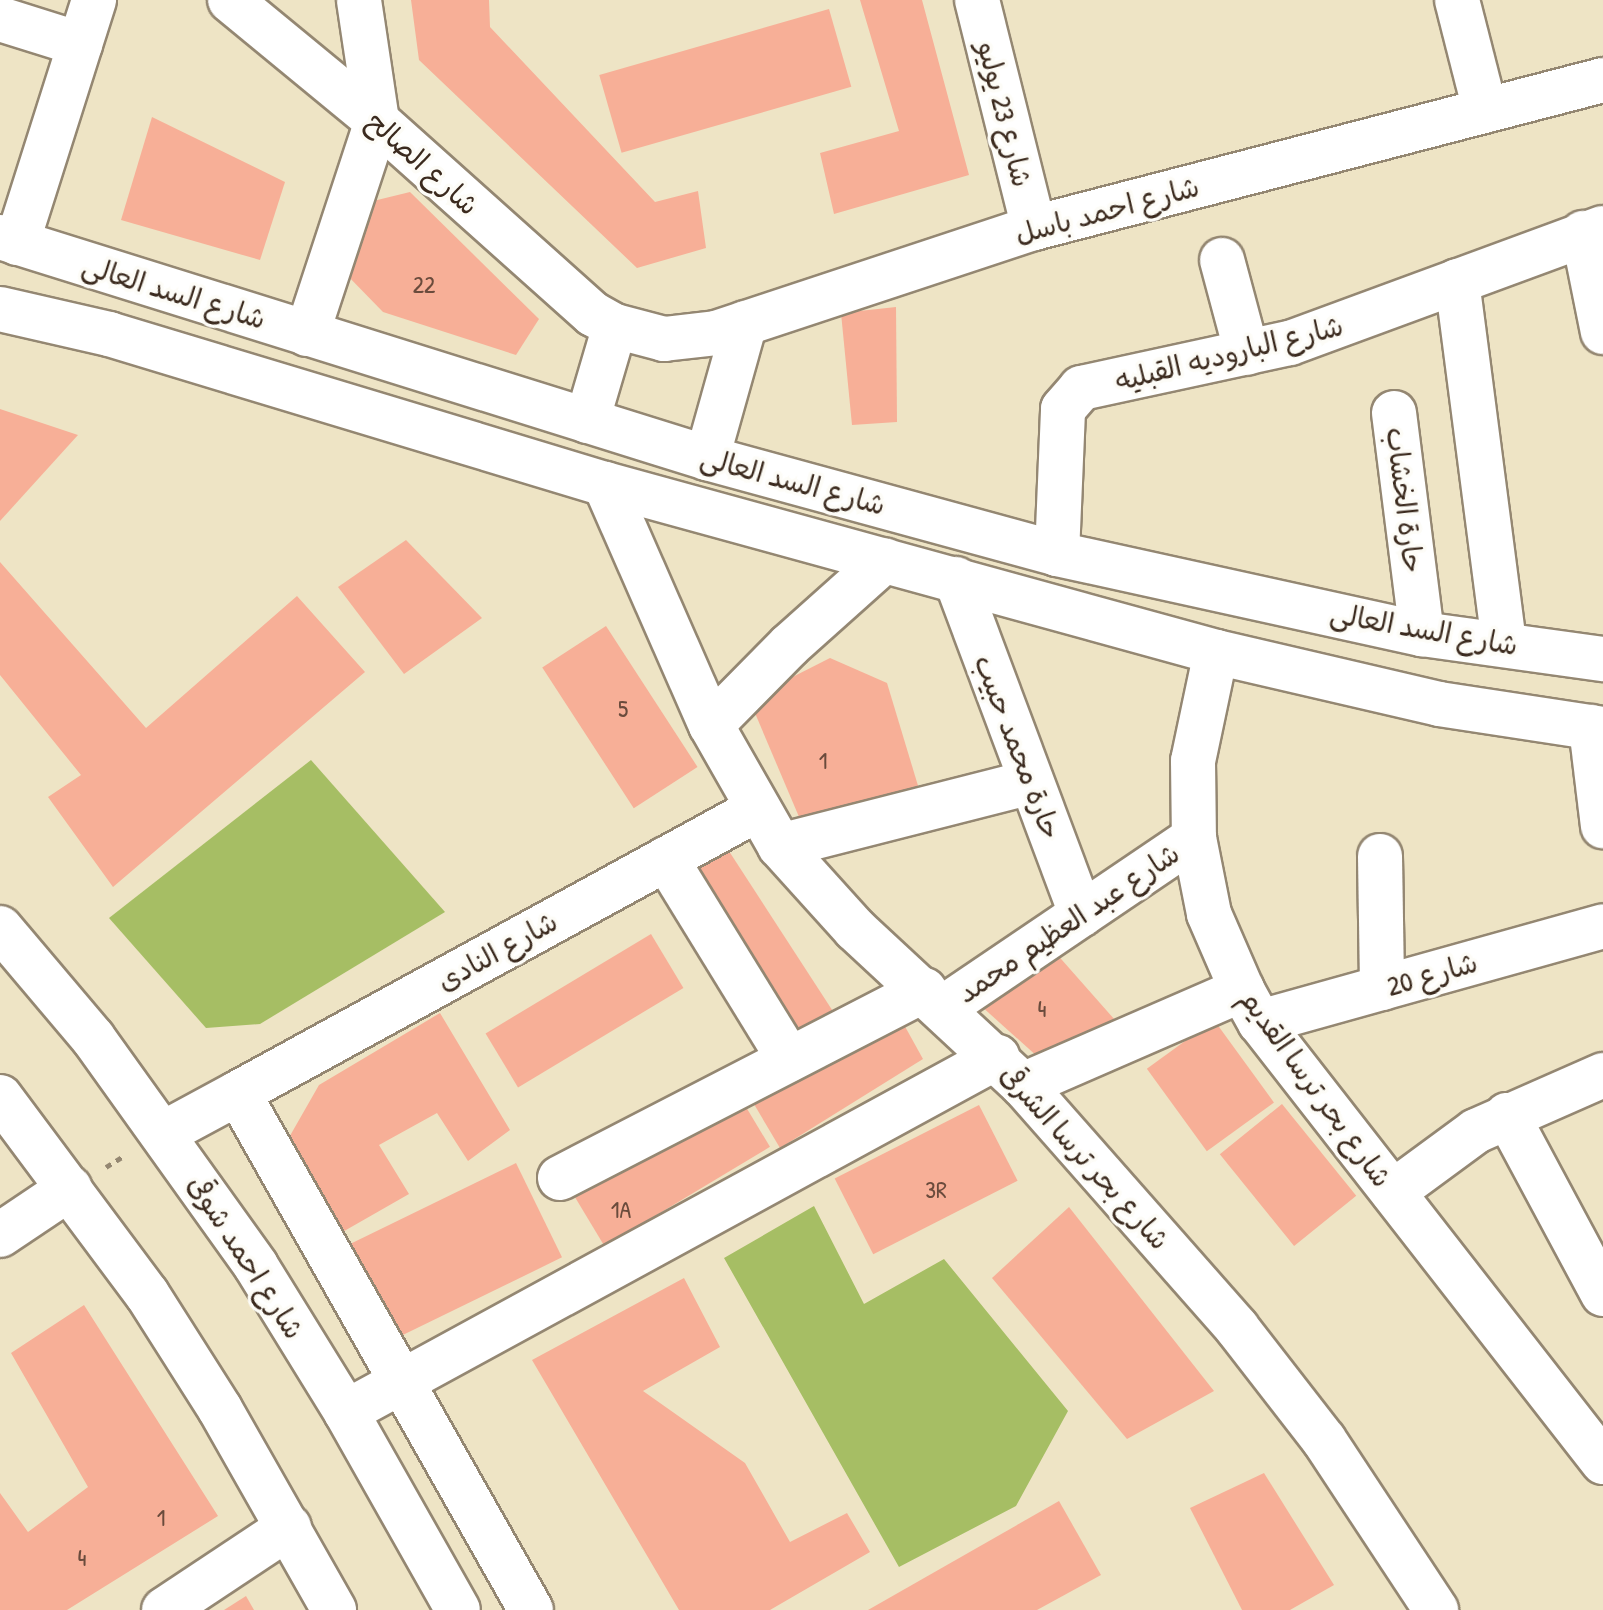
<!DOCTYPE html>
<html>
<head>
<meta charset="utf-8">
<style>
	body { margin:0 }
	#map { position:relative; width:1603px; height:1610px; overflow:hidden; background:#eee4c5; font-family:"Patrick Hand","Playpen Sans Arabic",sans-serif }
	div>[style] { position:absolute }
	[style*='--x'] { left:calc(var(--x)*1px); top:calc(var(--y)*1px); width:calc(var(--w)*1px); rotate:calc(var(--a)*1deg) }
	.green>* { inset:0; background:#a6be64 }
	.building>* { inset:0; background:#f7af97; transform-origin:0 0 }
	.path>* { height:5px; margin-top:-2.5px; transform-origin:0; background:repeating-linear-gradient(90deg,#948772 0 6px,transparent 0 12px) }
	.roads { filter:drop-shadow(2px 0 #948772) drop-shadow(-2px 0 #948772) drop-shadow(0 2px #948772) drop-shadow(0 -2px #948772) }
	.minor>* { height:44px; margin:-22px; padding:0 22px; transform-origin:22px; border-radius:22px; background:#fff }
	.primary>* { height:44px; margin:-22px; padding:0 22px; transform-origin:22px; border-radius:22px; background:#fff }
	span { translate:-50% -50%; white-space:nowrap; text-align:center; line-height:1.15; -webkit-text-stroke:7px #fdfcf7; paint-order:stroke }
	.number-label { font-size:24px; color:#6a4b3c }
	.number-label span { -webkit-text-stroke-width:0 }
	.street-label { font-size:28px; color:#3b2a1e }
</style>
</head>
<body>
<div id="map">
	<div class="green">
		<div style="clip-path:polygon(311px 760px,445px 912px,260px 1024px,206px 1028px,109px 918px)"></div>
		<div style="clip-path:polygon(814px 1206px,864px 1304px,944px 1259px,1068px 1411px,1016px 1506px,899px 1567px,724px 1258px)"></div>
	</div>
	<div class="building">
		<div style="clip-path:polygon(411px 0,489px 0,490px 27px,655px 202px,698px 191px,706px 248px,637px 268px,419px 60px)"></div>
		<div style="clip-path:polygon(860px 0,922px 0,969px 175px,834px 214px,820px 153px,899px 131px)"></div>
		<div style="left:829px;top:9px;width:81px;height:239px;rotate:74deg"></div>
		<div style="clip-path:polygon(152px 117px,285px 182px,260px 260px,121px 220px)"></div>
		<div style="clip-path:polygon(410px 192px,539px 319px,516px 355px,383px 312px,344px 272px,365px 203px)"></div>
		<div style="clip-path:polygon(896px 307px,897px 422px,852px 425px,841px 313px)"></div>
		<div style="clip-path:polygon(0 409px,78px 435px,0 521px)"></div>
		<div style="clip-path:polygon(406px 540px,482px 618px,404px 674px,338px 587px)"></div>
		<div style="clip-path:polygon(0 562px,146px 728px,297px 596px,365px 672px,113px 887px,48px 797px,81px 775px,0 675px)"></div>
		<div style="left:606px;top:626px;width:168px;height:76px;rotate:57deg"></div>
		<div style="clip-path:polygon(830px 658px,887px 683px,919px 789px,805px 831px,749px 699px)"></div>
		<div style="left:725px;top:845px;width:197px;height:56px;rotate:57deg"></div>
		<div style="left:651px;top:934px;width:63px;height:193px;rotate:59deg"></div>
		<div style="clip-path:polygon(1047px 943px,1122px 1028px,1049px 1067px,970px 996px)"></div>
		<div style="clip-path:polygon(897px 1012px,923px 1059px,780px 1148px,748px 1094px)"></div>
		<div style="clip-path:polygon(440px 1013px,510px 1130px,468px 1161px,437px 1113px,379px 1145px,409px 1194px,332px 1238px,283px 1148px,319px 1085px)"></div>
		<div style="left:1214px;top:1020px;width:102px;height:83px;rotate:54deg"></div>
		<div style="left:737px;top:1092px;width:64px;height:193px;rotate:59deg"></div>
		<div style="left:1282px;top:1104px;width:118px;height:80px;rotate:51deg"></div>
		<div style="left:979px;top:1105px;width:85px;height:162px;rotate:63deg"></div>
		<div style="left:516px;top:1163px;width:105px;height:196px;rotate:64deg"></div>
		<div style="clip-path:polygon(1069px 1207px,1214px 1391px,1127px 1439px,992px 1278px)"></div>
		<div style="clip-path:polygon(684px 1278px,720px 1347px,643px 1391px,745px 1463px,790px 1542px,847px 1513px,870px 1552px,770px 1610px,679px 1610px,532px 1360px)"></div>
		<div style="clip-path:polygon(84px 1305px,218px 1516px,67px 1610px,0 1610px,0 1493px,28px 1532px,88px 1487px,11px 1353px)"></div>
		<div style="clip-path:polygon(1264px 1473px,1334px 1585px,1290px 1610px,1242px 1610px,1190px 1508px)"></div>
		<div style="clip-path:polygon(1059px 1501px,1101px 1575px,1037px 1610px,868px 1610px)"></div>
		<div style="clip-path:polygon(246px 1596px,254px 1610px,224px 1610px)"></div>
	</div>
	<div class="path">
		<div style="--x:106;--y:1167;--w:22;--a:-32"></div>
	</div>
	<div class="roads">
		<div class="minor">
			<div style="--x:230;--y:0;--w:190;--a:39.5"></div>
			<div style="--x:377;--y:121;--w:290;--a:41.8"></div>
			<div style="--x:593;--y:314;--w:25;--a:29"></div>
			<div style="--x:615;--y:326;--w:51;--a:14.9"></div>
			<div style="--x:664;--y:339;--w:52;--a:-6.6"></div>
			<div style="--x:716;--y:333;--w:335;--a:-18.3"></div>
			<div style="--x:1034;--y:228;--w:588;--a:-14.58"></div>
			<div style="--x:977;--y:0;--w:235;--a:76"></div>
			<div style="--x:1457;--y:0;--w:114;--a:75.7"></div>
			<div style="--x:0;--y:19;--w:84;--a:17.4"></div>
			<div style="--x:1583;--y:233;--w:101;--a:78.6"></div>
			<div style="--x:17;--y:243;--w:255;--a:-72.4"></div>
			<div style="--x:1222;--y:260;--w:96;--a:75"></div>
			<div style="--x:1457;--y:281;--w:365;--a:82.6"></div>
			<div style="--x:307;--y:334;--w:224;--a:-71.8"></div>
			<div style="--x:377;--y:121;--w:122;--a:-98.5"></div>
			<div style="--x:1394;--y:413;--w:223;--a:82.8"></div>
			<div style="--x:605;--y:484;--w:263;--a:66.3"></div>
			<div style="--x:711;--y:725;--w:139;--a:60.3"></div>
			<div style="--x:780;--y:846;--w:112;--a:47.9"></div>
			<div style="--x:855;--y:929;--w:229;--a:42.9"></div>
			<div style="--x:1023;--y:1085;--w:324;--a:48.6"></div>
			<div style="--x:1237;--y:1328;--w:142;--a:52.2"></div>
			<div style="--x:1324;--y:1440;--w:204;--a:56.6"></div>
			<div style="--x:1057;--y:554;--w:145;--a:-87.6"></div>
			<div style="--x:1063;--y:409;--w:28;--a:-49"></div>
			<div style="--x:1081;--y:388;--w:214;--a:-12.2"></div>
			<div style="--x:1290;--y:343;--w:333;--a:-20.2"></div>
			<div style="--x:956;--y:579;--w:358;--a:69.5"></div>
			<div style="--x:1216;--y:652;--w:111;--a:101.9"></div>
			<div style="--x:1193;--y:761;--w:77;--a:89.3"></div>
			<div style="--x:1194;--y:838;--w:77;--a:78.8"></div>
			<div style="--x:1209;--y:914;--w:83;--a:66.5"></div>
			<div style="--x:1242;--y:990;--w:37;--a:61"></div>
			<div style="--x:1260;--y:1022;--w:558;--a:52.06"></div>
			<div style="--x:711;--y:725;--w:112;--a:-45.4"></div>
			<div style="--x:790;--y:645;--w:127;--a:-41.8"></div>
			<div style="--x:1591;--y:727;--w:100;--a:83.1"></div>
			<div style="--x:780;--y:846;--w:259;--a:-14.3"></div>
			<div style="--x:1380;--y:856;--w:132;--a:89.1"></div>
			<div style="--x:666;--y:859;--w:235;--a:58.4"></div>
			<div style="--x:943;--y:1008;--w:303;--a:-34.1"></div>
			<div style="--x:1260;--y:1022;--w:356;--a:-15.6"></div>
			<div style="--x:1023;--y:1085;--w:239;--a:-23.5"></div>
			<div style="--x:1507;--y:1115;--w:203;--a:61.8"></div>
			<div style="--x:560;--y:1178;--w:410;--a:-27.3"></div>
			<div style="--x:1393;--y:1192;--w:103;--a:-36.3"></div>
			<div style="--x:1476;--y:1131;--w:139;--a:-23.8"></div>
			<div style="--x:0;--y:1235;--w:84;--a:-33.9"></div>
			<div style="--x:346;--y:1412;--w:742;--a:-28.6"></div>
			<div style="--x:164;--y:1610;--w:150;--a:-33.6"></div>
			<div style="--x:531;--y:1610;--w:594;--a:-119.54"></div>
			<div style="--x:238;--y:1093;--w:590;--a:-28.65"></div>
		</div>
		<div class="primary">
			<div style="--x:0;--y:237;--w:741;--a:17.36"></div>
			<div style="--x:707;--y:458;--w:363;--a:15.3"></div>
			<div style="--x:1057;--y:554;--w:374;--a:12.4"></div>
			<div style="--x:1422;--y:634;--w:183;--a:7.9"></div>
			<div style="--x:0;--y:309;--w:112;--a:12.9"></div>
			<div style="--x:109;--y:334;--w:518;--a:16.83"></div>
			<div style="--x:605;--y:484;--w:634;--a:15.37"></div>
			<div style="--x:1216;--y:652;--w:229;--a:13.1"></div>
			<div style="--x:1439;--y:704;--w:166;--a:8.7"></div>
			<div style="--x:587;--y:421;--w:99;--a:-73.6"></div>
			<div style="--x:707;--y:458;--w:140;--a:-74.3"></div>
			<div style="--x:0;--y:928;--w:144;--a:49.8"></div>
			<div style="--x:93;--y:1038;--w:280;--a:54.4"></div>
			<div style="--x:256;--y:1266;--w:172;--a:58.3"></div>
			<div style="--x:346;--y:1412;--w:227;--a:60.5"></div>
			<div style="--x:0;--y:1097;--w:246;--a:53.3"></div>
			<div style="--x:147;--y:1294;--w:136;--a:57.6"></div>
			<div style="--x:220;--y:1409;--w:231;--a:60.4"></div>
			<div style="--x:164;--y:1133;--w:84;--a:-28.4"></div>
		</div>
	</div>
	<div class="number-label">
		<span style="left:424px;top:285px">22</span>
		<span style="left:623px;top:709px">5</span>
		<span style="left:823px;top:761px">1</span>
		<span style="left:1042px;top:1009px">4</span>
		<span style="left:936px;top:1190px">3R</span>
		<span style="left:621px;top:1210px">1A</span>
		<span style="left:161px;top:1518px">1</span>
		<span style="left:82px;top:1558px">4</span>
	</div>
	<div class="street-label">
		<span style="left:1005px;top:114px;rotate:76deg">شارع 23 يوليو</span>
		<span style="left:423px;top:163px;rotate:42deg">شارع الصالح</span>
		<span style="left:1107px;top:210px;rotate:-15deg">شارع احمد باسل</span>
		<span style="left:174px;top:292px;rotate:17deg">شارع السد العالى</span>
		<span style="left:1229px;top:353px;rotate:-14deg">شارع الباروديه القبليه</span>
		<span style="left:793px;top:481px;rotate:15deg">شارع السد العالى</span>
		<span style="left:1405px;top:500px;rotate:83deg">حارة الخشاب</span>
		<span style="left:1424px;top:629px;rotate:10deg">شارع السد العالى</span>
		<span style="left:1018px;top:747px;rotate:69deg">حارة محمد حبيب</span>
		<span style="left:1068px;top:923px;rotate:-34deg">شارع عبد العظيم محمد</span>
		<span style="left:497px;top:951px;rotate:-29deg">شارع النادى</span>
		<span style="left:1432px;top:974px;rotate:-16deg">شارع 20</span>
		<span style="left:1316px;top:1088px;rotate:54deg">شارع بحر ترسا القديم</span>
		<span style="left:1085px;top:1157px;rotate:48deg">شارع بحر ترسا الشرقى</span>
		<span style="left:246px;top:1257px;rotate:57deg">شارع احمد شوقى</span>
	</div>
</div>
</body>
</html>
